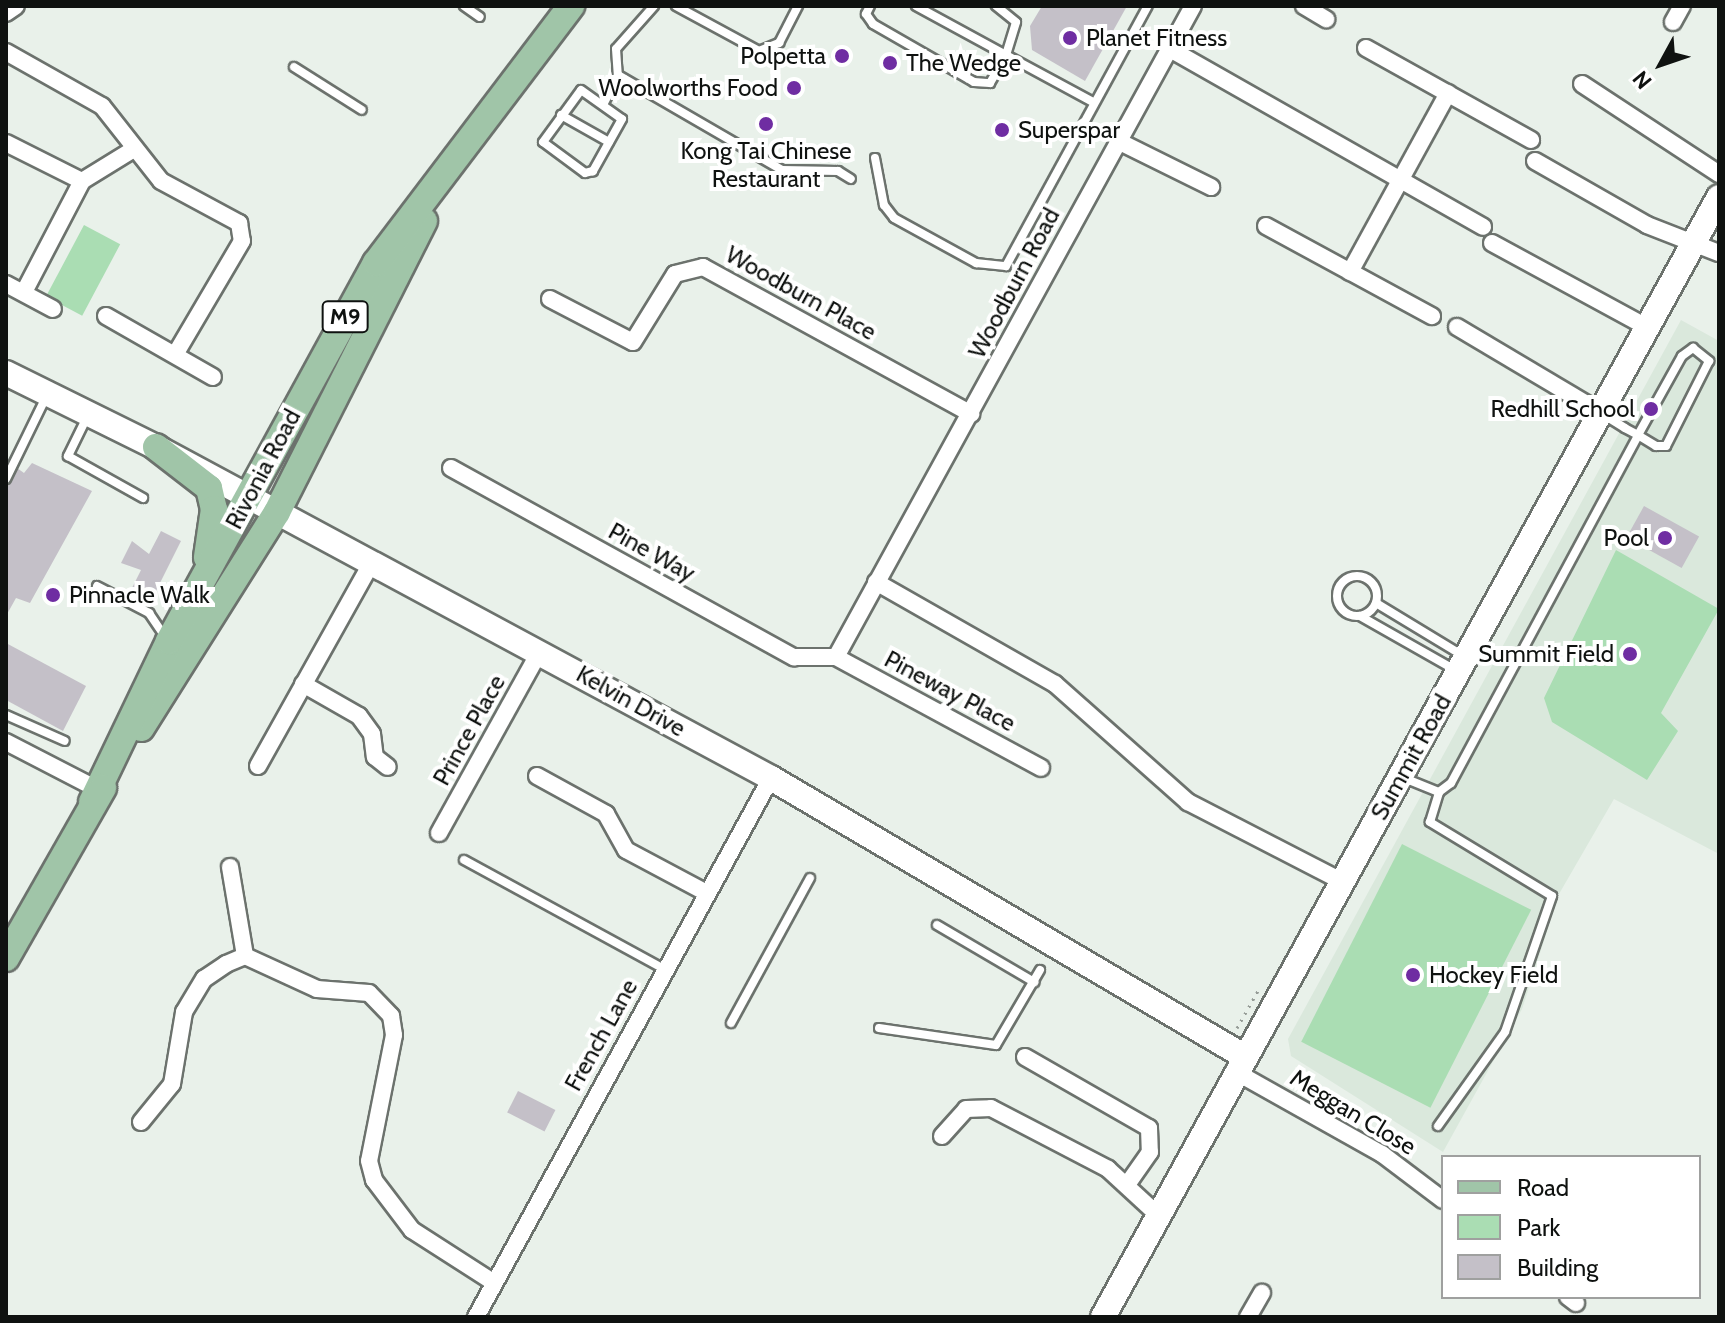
<!DOCTYPE html>
<html>
<head>
<meta charset="utf-8">
<style>
	body { margin:0 }
	#map { position:relative; width:1725px; height:1323px; overflow:hidden; background:#e9f1ea; font-family:Cabin,sans-serif }
	div>[style] { position:absolute }
	[style*='--x'] { left:calc(var(--x)*1px); top:calc(var(--y)*1px); width:calc(var(--w)*1px); rotate:calc(var(--a)*1deg) }
	.built>* { inset:0; background:#dae8dc }
	.green>* { inset:0; background:#aaddb3; transform-origin:0 0 }
	.building>* { inset:0; background:#c4c0c8; transform-origin:0 0 }
	.path>* { height:3px; margin-top:-1.5px; transform-origin:0; background:repeating-linear-gradient(90deg,#969c97 0 2px,transparent 0 8px) }
	.roads { filter:drop-shadow(2px 0 #6c726d) drop-shadow(-2px 0 #6c726d) drop-shadow(0 2px #6c726d) drop-shadow(0 -2px #6c726d) }
	.lane>* { height:8px; margin:-4px; padding:0 4px; transform-origin:4px; border-radius:4px; background:#fff }
	.lane>.ring { margin:-4px; padding:0; box-sizing:content-box; background:none; border:8px solid #fff; border-radius:50% }
	.street>* { height:16px; margin:-8px; padding:0 8px; transform-origin:8px; border-radius:8px; background:#fff }
	.secondary>* { height:24px; margin:-12px; padding:0 12px; transform-origin:12px; border-radius:12px; background:#fff }
	.primary>* { height:26px; margin:-13px; padding:0 13px; transform-origin:13px; border-radius:13px; background:#a0c5a8 }
	.dots>* { width:22px; height:22px; translate:-50% -50%; box-sizing:border-box; border:4px solid #fff; border-radius:50% }
	span { translate:-50% -50%; white-space:nowrap; text-align:center; line-height:1.15; -webkit-text-stroke:8px #fff; paint-order:stroke }
	.shield-label span { padding:2px 6px; background:#fff; border:2px solid; border-radius:6px; -webkit-text-stroke-width:0 }
	.shield-label { font-size:22px; color:#0f1210; font-weight:700 }
	.poi-label { font-size:24px; color:#0f1210 }
	.left { translate:0 -50%; text-align:left }
	.right { translate:-100% -50%; text-align:right }
	.street-label { font-size:24px; color:#0f1210 }
	.frame { position:absolute; inset:0; border:8px solid #0f1210; pointer-events:none }
	.legend { position:absolute; left:1441px; top:1155px; width:260px; height:144px; box-sizing:border-box; background:#fff; border:2px solid #9fa09f; margin:0; padding:10px 14px; list-style:none; font-size:24px; color:#0f1210 }
	.legend li { display:flex; align-items:center; gap:16px; height:40px }
	.legend b { width:40px; border:2px solid #9fa09f }
	.north { position:absolute; left:1621px; top:24px; width:80px; height:80px; -webkit-text-stroke:6px #fff; paint-order:stroke; rotate:230deg; font-size:22px; font-weight:700; line-height:32px; text-align:center; color:#0f1210 }
	.north::after { content:''; display:block; margin:auto; width:28px; height:36px; background:#0f1210; clip-path:polygon(50% 0,100% 100%,50% 72%,0 100%) }
</style>
</head>
<body>
<div id="map">
	<div class="built">
		<div style="clip-path:polygon(1681px 320px,1719px 341px,1719px 854px,1614px 799px,1559px 894px,1522px 1009px,1443px 1152px,1291px 1056px,1288px 1039px)"></div>
	</div>
	<div class="green">
		<div style="left:84px;top:225px;width:41px;height:81px;rotate:28deg"></div>
		<div style="clip-path:polygon(1616px 550px,1719px 609px,1661px 713px,1678px 731px,1647px 780px,1552px 722px,1544px 698px)"></div>
		<div style="left:1402px;top:844px;width:145px;height:222px;rotate:27deg"></div>
	</div>
	<div class="building">
		<div style="clip-path:polygon(1042px 6px,1127px 6px,1085px 81px,1032px 50px,1030px 26px)"></div>
		<div style="clip-path:polygon(32px 463px,92px 491px,30px 603px,16px 598px,6px 616px,6px 490px,17px 468px,24px 473px)"></div>
		<div style="left:1644px;top:506px;width:63px;height:36px;rotate:29deg"></div>
		<div style="clip-path:polygon(161px 531px,181px 541px,150px 603px,130px 592px,141px 570px,121px 563px,132px 541px,149px 554px)"></div>
		<div style="clip-path:polygon(6px 643px,86px 686px,63px 731px,6px 700px)"></div>
		<div style="left:518px;top:1091px;width:42px;height:24px;rotate:27deg"></div>
	</div>
	<div class="path">
		<div style="--x:1237;--y:1028;--w:45;--a:-60.6"></div>
	</div>
	<div class="roads">
		<div class="lane">
			<div style="--x:464;--y:6;--w:19;--a:35"></div>
			<div style="--x:654;--y:6;--w:57;--a:131.5"></div>
			<div style="--x:616;--y:49;--w:26;--a:86"></div>
			<div style="--x:618;--y:75;--w:190;--a:30.1"></div>
			<div style="--x:782;--y:170;--w:56;--a:1"></div>
			<div style="--x:838;--y:171;--w:15;--a:32"></div>
			<div style="--x:676;--y:6;--w:94;--a:28.5"></div>
			<div style="--x:759;--y:51;--w:22;--a:-22"></div>
			<div style="--x:779;--y:43;--w:42;--a:-62.8"></div>
			<div style="--x:870;--y:6;--w:9;--a:117"></div>
			<div style="--x:866;--y:14;--w:12;--a:55"></div>
			<div style="--x:873;--y:24;--w:116;--a:29.9"></div>
			<div style="--x:974;--y:82;--w:16;--a:4"></div>
			<div style="--x:990;--y:83;--w:32;--a:-60"></div>
			<div style="--x:1006;--y:55;--w:97;--a:28.4"></div>
			<div style="--x:916;--y:6;--w:102;--a:28.6"></div>
			<div style="--x:1006;--y:55;--w:34;--a:-73"></div>
			<div style="--x:1016;--y:22;--w:26;--a:-141"></div>
			<div style="--x:294;--y:67;--w:80;--a:32.3"></div>
			<div style="--x:581;--y:90;--w:50;--a:35.3"></div>
			<div style="--x:622;--y:119;--w:60;--a:119.1"></div>
			<div style="--x:593;--y:171;--w:8;--a:166"></div>
			<div style="--x:585;--y:173;--w:52;--a:-143.6"></div>
			<div style="--x:543;--y:142;--w:64;--a:-53.8"></div>
			<div style="--x:604;--y:103;--w:31;--a:-63"></div>
			<div style="--x:561;--y:115;--w:55;--a:29.4"></div>
			<div style="--x:875;--y:158;--w:48;--a:79.2"></div>
			<div style="--x:884;--y:205;--w:16;--a:52"></div>
			<div style="--x:894;--y:218;--w:94;--a:28.8"></div>
			<div style="--x:976;--y:263;--w:30;--a:6"></div>
			<div style="--x:1006;--y:266;--w:296;--a:-61.4"></div>
			<div style="--x:88;--y:415;--w:46;--a:116"></div>
			<div style="--x:68;--y:456;--w:86;--a:29.2"></div>
			<div style="--x:6;--y:479;--w:93;--a:-64"></div>
			<div class="ring" style="left:1337px;top:576px;width:32px;height:32px"></div>
			<div style="--x:97;--y:586;--w:59;--a:27.4"></div>
			<div style="--x:149;--y:613;--w:30;--a:56"></div>
			<div style="--x:1376;--y:603;--w:104;--a:31.2"></div>
			<div style="--x:1360;--y:616;--w:112;--a:29.6"></div>
			<div style="--x:6;--y:715;--w:64;--a:23.8"></div>
			<div style="--x:1404;--y:778;--w:38;--a:22"></div>
			<div style="--x:1439;--y:792;--w:15;--a:-37"></div>
			<div style="--x:1451;--y:783;--w:395;--a:-61.7"></div>
			<div style="--x:1638;--y:435;--w:90;--a:-60.9"></div>
			<div style="--x:1682;--y:356;--w:14;--a:-36"></div>
			<div style="--x:1693;--y:348;--w:21;--a:39"></div>
			<div style="--x:1709;--y:361;--w:95;--a:116.8"></div>
			<div style="--x:1666;--y:446;--w:10;--a:180"></div>
			<div style="--x:1656;--y:446;--w:21;--a:-149"></div>
			<div style="--x:1638;--y:435;--w:15;--a:-152"></div>
			<div style="--x:1625;--y:428;--w:25;--a:-148"></div>
			<div style="--x:464;--y:860;--w:228;--a:28.6"></div>
			<div style="--x:937;--y:925;--w:113;--a:30.4"></div>
			<div style="--x:731;--y:1023;--w:165;--a:-61.4"></div>
			<div style="--x:879;--y:1028;--w:118;--a:8.3"></div>
			<div style="--x:996;--y:1045;--w:87;--a:-59.6"></div>
			<div style="--x:1438;--y:1126;--w:115;--a:-54.5"></div>
			<div style="--x:1505;--y:1032;--w:144;--a:-70.9"></div>
			<div style="--x:1552;--y:896;--w:143;--a:-148.8"></div>
			<div style="--x:1430;--y:822;--w:31;--a:-73"></div>
		</div>
		<div class="street">
			<div style="--x:1304;--y:6;--w:26;--a:31"></div>
			<div style="--x:6;--y:13;--w:12;--a:-35"></div>
			<div style="--x:1673;--y:22;--w:18;--a:-61"></div>
			<div style="--x:1366;--y:48;--w:189;--a:29.1"></div>
			<div style="--x:1170;--y:49;--w:360;--a:29.6"></div>
			<div style="--x:6;--y:52;--w:110;--a:29.4"></div>
			<div style="--x:102;--y:106;--w:95;--a:51.8"></div>
			<div style="--x:161;--y:181;--w:89;--a:28.3"></div>
			<div style="--x:239;--y:223;--w:18;--a:81"></div>
			<div style="--x:242;--y:241;--w:130;--a:120.5"></div>
			<div style="--x:1582;--y:84;--w:164;--a:33.3"></div>
			<div style="--x:1118;--y:141;--w:104;--a:26.3"></div>
			<div style="--x:6;--y:143;--w:85;--a:26.6"></div>
			<div style="--x:1535;--y:161;--w:129;--a:29.7"></div>
			<div style="--x:1647;--y:225;--w:77;--a:21.3"></div>
			<div style="--x:1266;--y:226;--w:189;--a:28.5"></div>
			<div style="--x:1492;--y:243;--w:176;--a:28.5"></div>
			<div style="--x:1350;--y:272;--w:204;--a:-61.3"></div>
			<div style="--x:6;--y:284;--w:53;--a:28"></div>
			<div style="--x:24;--y:292;--w:125;--a:-62.4"></div>
			<div style="--x:82;--y:181;--w:61;--a:-31.6"></div>
			<div style="--x:550;--y:299;--w:93;--a:27.4"></div>
			<div style="--x:633;--y:342;--w:80;--a:-58.3"></div>
			<div style="--x:675;--y:274;--w:29;--a:-14"></div>
			<div style="--x:703;--y:267;--w:306;--a:28.7"></div>
			<div style="--x:106;--y:316;--w:123;--a:29.7"></div>
			<div style="--x:1457;--y:327;--w:166;--a:30.7"></div>
			<div style="--x:451;--y:468;--w:392;--a:28.9"></div>
			<div style="--x:794;--y:657;--w:42;--a:0"></div>
			<div style="--x:876;--y:582;--w:206;--a:29.7"></div>
			<div style="--x:1055;--y:684;--w:178;--a:41.6"></div>
			<div style="--x:1188;--y:802;--w:174;--a:27.3"></div>
			<div style="--x:836;--y:657;--w:742;--a:-61.26"></div>
			<div style="--x:836;--y:657;--w:233;--a:28.4"></div>
			<div style="--x:303;--y:684;--w:64;--a:29.7"></div>
			<div style="--x:359;--y:716;--w:22;--a:54"></div>
			<div style="--x:372;--y:734;--w:23;--a:83"></div>
			<div style="--x:375;--y:757;--w:16;--a:38"></div>
			<div style="--x:6;--y:742;--w:107;--a:27.3"></div>
			<div style="--x:258;--y:766;--w:234;--a:-60.8"></div>
			<div style="--x:537;--y:776;--w:79;--a:28.8"></div>
			<div style="--x:606;--y:814;--w:41;--a:60.9"></div>
			<div style="--x:626;--y:850;--w:92;--a:28"></div>
			<div style="--x:439;--y:833;--w:208;--a:-61"></div>
			<div style="--x:230;--y:867;--w:90;--a:80.4"></div>
			<div style="--x:1025;--y:1057;--w:143;--a:29.8"></div>
			<div style="--x:1149;--y:1128;--w:24;--a:88"></div>
			<div style="--x:1150;--y:1152;--w:39;--a:125"></div>
			<div style="--x:1234;--y:1071;--w:170;--a:29.3"></div>
			<div style="--x:1382;--y:1154;--w:76;--a:37"></div>
			<div style="--x:141;--y:1122;--w:49;--a:-50.8"></div>
			<div style="--x:172;--y:1084;--w:73;--a:-80.5"></div>
			<div style="--x:184;--y:1012;--w:39;--a:-59"></div>
			<div style="--x:204;--y:979;--w:27;--a:-34"></div>
			<div style="--x:226;--y:964;--w:21;--a:-23"></div>
			<div style="--x:245;--y:956;--w:79;--a:24.6"></div>
			<div style="--x:317;--y:989;--w:52;--a:4.4"></div>
			<div style="--x:369;--y:993;--w:32;--a:46"></div>
			<div style="--x:391;--y:1016;--w:19;--a:81"></div>
			<div style="--x:394;--y:1035;--w:128;--a:101.2"></div>
			<div style="--x:369;--y:1161;--w:20;--a:75"></div>
			<div style="--x:374;--y:1180;--w:63;--a:52.8"></div>
			<div style="--x:412;--y:1230;--w:96;--a:32.7"></div>
			<div style="--x:942;--y:1136;--w:36;--a:-48"></div>
			<div style="--x:966;--y:1109;--w:25;--a:-2"></div>
			<div style="--x:991;--y:1108;--w:132;--a:27.5"></div>
			<div style="--x:1108;--y:1169;--w:69;--a:42.7"></div>
			<div style="--x:1568;--y:1297;--w:10;--a:37"></div>
			<div style="--x:476;--y:1317;--w:614;--a:-61.31"></div>
			<div style="--x:1248;--y:1317;--w:28;--a:-60"></div>
		</div>
		<div class="secondary">
			<div style="--x:6;--y:373;--w:167;--a:26.3"></div>
			<div style="--x:156;--y:447;--w:698;--a:28.29"></div>
			<div style="--x:771;--y:778;--w:546;--a:30.46"></div>
			<div style="--x:1103;--y:1317;--w:1278;--a:-61.19"></div>
		</div>
		<div class="primary">
			<div style="--x:156;--y:447;--w:67;--a:37.7"></div>
			<div style="--x:209;--y:488;--w:22;--a:77"></div>
			<div style="--x:214;--y:509;--w:49;--a:98.3"></div>
			<div style="--x:141;--y:728;--w:255;--a:-57.8"></div>
			<div style="--x:277;--y:512;--w:326;--a:-63.2"></div>
			<div style="--x:92;--y:802;--w:178;--a:-64.4"></div>
			<div style="--x:169;--y:641;--w:431;--a:-61.3"></div>
			<div style="--x:376;--y:263;--w:323;--a:-52.8"></div>
			<div style="--x:6;--y:958;--w:196;--a:-60.3"></div>
		</div>
	</div>
	<div class="dots">
		<div style="left:1070px;top:38px;background:#6f2da2"></div>
		<div style="left:842px;top:56px;background:#6f2da2"></div>
		<div style="left:890px;top:63px;background:#6f2da2"></div>
		<div style="left:794px;top:88px;background:#6f2da2"></div>
		<div style="left:766px;top:124px;background:#6f2da2"></div>
		<div style="left:1002px;top:130px;background:#6f2da2"></div>
		<div style="left:1651px;top:409px;background:#6f2da2"></div>
		<div style="left:1665px;top:538px;background:#6f2da2"></div>
		<div style="left:53px;top:595px;background:#6f2da2"></div>
		<div style="left:1630px;top:654px;background:#6f2da2"></div>
		<div style="left:1413px;top:975px;background:#6f2da2"></div>
	</div>
	<div class="shield-label">
		<span style="left:345px;top:317px">M9</span>
	</div>
	<div class="poi-label">
		<span class="left" style="left:1086px;top:38px">Planet Fitness</span>
		<span class="right" style="left:826px;top:56px">Polpetta</span>
		<span class="left" style="left:906px;top:63px">The Wedge</span>
		<span class="right" style="left:778px;top:88px">Woolworths Food</span>
		<span class="left" style="left:1018px;top:130px">Superspar</span>
		<span style="left:766px;top:165px">Kong Tai Chinese<br>Restaurant</span>
		<span class="right" style="left:1635px;top:409px">Redhill School</span>
		<span class="right" style="left:1649px;top:538px">Pool</span>
		<span class="left" style="left:69px;top:595px">Pinnacle Walk</span>
		<span class="right" style="left:1614px;top:654px">Summit Field</span>
		<span class="left" style="left:1429px;top:975px">Hockey Field</span>
	</div>
	<div class="street-label">
		<span style="left:1014px;top:283px;rotate:-62deg">Woodburn Road</span>
		<span style="left:801px;top:293px;rotate:29deg">Woodburn Place</span>
		<span style="left:263px;top:469px;rotate:-62deg">Rivonia Road</span>
		<span style="left:652px;top:552px;rotate:29deg">Pine Way</span>
		<span style="left:950px;top:691px;rotate:28deg">Pineway Place</span>
		<span style="left:631px;top:701px;rotate:29deg">Kelvin Drive</span>
		<span style="left:469px;top:730px;rotate:-61deg">Prince Place</span>
		<span style="left:1411px;top:757px;rotate:-61deg">Summit Road</span>
		<span style="left:601px;top:1035px;rotate:-61deg">French Lane</span>
		<span style="left:1353px;top:1112px;rotate:31deg">Meggan Close</span>
	</div>
	<div class="frame"></div>
	<ul class="legend">
	<li><b style="height:10px;background:#a0c5a8"></b>Road</li>
	<li><b style="height:22px;background:#aaddb3"></b>Park</li>
	<li><b style="height:22px;background:#c4c0c8"></b>Building</li>
	</ul>
	<div class="north">N</div>
</div>
</body>
</html>
